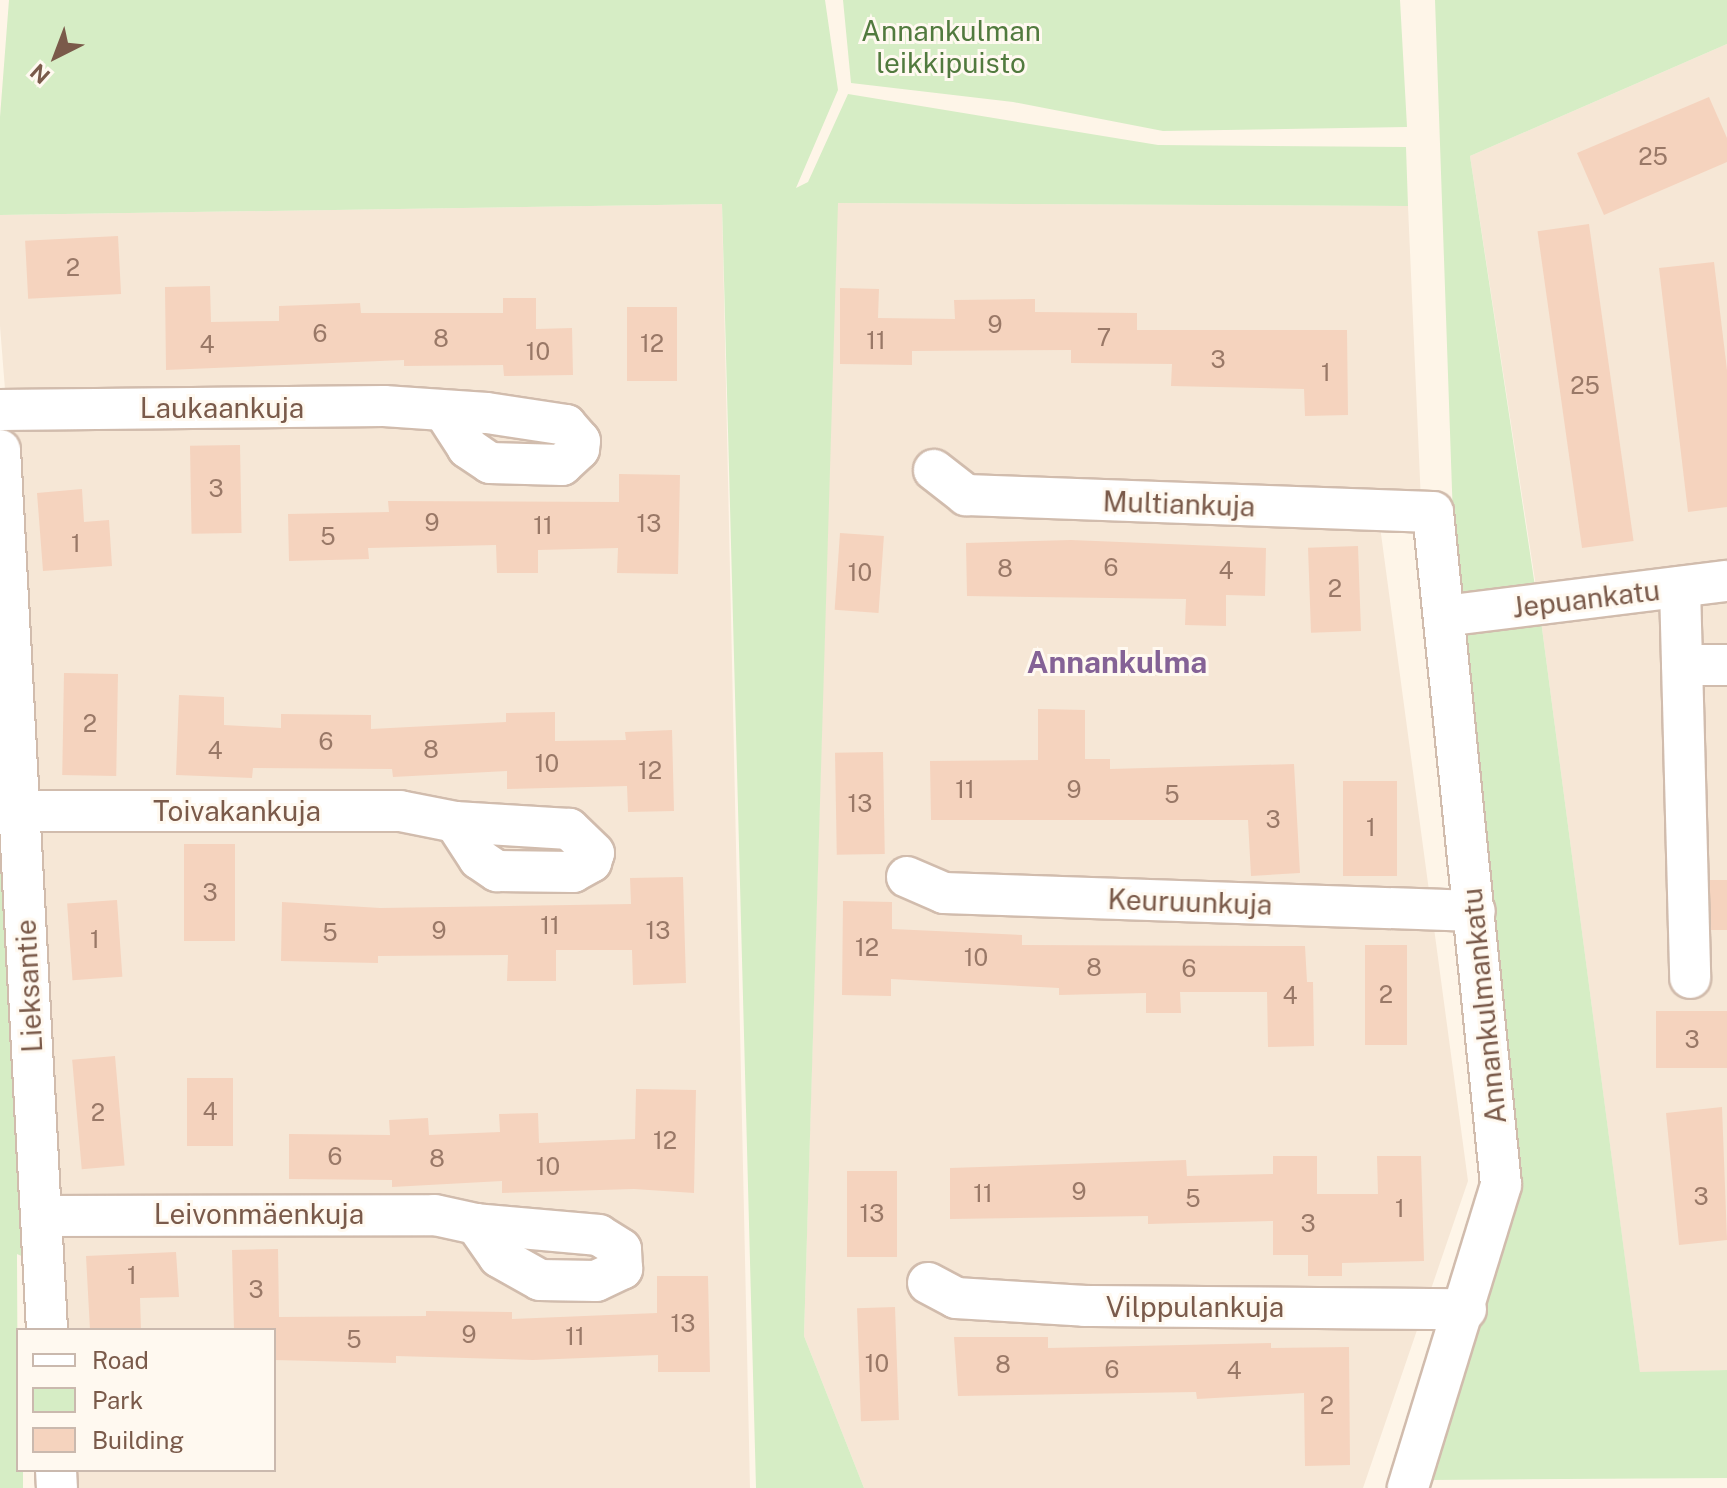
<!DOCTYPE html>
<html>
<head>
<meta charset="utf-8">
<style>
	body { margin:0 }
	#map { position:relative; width:1727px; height:1488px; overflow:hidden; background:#fef5e8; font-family:"Public Sans",sans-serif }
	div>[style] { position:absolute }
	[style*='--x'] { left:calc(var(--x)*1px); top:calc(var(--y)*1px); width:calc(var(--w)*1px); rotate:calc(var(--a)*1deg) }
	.residential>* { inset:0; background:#f6e7d6 }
	.green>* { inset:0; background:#d6edc5 }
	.building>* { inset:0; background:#f5d3be; transform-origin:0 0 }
	.roads { filter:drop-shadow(2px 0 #d1bcad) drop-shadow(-2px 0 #d1bcad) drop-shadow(0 2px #d1bcad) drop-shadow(0 -2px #d1bcad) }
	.minor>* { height:40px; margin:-20px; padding:0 20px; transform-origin:20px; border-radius:20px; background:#fff }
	span { translate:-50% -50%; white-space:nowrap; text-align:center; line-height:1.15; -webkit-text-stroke:6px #fff9f0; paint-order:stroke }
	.number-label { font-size:24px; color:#997867 }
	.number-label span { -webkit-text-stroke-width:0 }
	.park-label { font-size:28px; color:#517a3e }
	.street-label { font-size:28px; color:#7a5a4a }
	.neighbourhood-label { font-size:30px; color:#846296; font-weight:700 }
	.legend { position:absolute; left:16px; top:1328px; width:260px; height:144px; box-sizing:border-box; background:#fff9f0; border:2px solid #cab9ae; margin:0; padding:10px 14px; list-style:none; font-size:24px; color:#7a5a4a }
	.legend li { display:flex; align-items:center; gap:16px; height:40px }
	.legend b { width:40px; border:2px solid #cab9ae }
	.north { position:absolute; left:16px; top:16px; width:80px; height:80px; -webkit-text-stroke:6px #fff9f0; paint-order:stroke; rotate:222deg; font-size:22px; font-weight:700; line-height:32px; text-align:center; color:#7a5a4a }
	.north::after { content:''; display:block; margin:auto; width:28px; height:36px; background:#7a5a4a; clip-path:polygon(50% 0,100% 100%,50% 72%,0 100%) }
</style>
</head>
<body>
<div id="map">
	<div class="residential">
		<div style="clip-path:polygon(1727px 44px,1727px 1370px,1640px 1373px,1540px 613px,1470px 156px)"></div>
		<div style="clip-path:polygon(837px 203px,1408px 206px,1421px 502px,1377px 504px,1468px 1181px,1363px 1488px,864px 1488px,804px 1336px)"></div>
		<div style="clip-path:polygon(722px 204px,750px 1488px,78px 1488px,77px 1470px,274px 1470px,274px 1330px,68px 1330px,37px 796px,0 326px,0 215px)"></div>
	</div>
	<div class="green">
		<div style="clip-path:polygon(9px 0,825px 0,838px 90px,796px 188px,808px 182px,848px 94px,1158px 145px,1406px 147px,1408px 206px,838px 203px,804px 1336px,864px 1488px,756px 1488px,722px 204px,0 215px,0 117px)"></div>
		<div style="clip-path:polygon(843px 0,1400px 0,1407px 127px,1163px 131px,1013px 102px,851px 83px)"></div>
		<div style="clip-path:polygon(1435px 0,1727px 0,1727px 44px,1470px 156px,1536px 593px,1456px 605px)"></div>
		<div style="clip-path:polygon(1540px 613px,1640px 1372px,1727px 1370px,1727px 1478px,1430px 1480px,1520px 1187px,1456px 626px)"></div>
		<div style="clip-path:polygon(0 707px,28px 1259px,17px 1254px,18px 1470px,23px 1470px,23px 1488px,0 1488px)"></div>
	</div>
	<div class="building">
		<div style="clip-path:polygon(1709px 97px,1727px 138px,1727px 162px,1604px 215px,1577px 153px)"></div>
		<div style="left:1589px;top:224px;width:320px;height:52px;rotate:82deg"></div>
		<div style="left:118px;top:236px;width:58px;height:93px;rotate:87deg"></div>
		<div style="clip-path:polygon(1714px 262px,1727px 370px,1727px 507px,1688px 512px,1659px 268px)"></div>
		<div style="clip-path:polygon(210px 286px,211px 322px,279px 321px,279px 306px,360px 303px,361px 313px,503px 313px,503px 298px,536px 298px,536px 329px,572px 328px,573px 375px,504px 376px,503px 365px,404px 366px,404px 360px,166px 370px,165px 287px)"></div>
		<div style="clip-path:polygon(840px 288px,879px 289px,878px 318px,955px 319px,954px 300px,1035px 299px,1035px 312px,1137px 313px,1137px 330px,1347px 330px,1348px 415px,1305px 416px,1304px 389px,1171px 386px,1172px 364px,1071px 363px,1071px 350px,912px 351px,912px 365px,840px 364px)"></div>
		<div style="left:677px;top:307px;width:74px;height:50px;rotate:90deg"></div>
		<div style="left:240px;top:445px;width:88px;height:50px;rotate:89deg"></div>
		<div style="clip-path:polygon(619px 474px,680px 475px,678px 574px,617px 573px,618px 548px,538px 550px,538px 573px,497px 573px,496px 545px,368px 548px,369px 559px,289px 561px,288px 514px,389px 512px,388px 501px,619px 502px)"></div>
		<div style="clip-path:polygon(82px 489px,84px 522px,109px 520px,112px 566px,43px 571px,37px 493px)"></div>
		<div style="left:840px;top:533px;width:44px;height:77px;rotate:4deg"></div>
		<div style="clip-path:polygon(1071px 540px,1266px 548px,1265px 596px,1226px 595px,1226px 626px,1185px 625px,1186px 599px,967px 596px,966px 543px)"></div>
		<div style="left:1358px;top:546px;width:85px;height:50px;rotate:88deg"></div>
		<div style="left:64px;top:673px;width:54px;height:102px;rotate:1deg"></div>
		<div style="clip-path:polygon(179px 695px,224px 697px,224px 725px,281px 728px,281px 714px,371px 715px,371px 729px,506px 722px,506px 713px,555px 712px,555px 741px,626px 740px,625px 732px,672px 730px,674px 811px,628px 812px,627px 786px,507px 789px,507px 771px,393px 777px,392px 769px,253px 768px,252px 778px,176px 775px)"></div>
		<div style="clip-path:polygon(1038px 709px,1085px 710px,1085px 759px,1110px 759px,1110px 769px,1294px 764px,1300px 873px,1251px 876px,1248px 820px,931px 820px,930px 761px,1038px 760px)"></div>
		<div style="left:883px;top:752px;width:102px;height:48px;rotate:89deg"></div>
		<div style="left:1343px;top:781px;width:54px;height:95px"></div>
		<div style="left:184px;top:844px;width:51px;height:97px"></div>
		<div style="clip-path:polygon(683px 877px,686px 983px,633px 985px,632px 950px,556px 950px,556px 981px,507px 981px,508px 955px,378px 956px,378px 963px,281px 961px,282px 902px,380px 908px,631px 904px,630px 878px)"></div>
		<div style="left:1710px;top:880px;width:17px;height:50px"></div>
		<div style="left:117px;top:900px;width:77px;height:50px;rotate:86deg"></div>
		<div style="clip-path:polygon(843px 901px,892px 902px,892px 929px,1022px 935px,1022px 945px,1305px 946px,1307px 982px,1313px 982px,1314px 1046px,1268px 1047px,1267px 992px,1180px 992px,1181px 1013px,1146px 1013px,1146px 993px,1059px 995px,1059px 988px,891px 979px,891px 996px,842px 995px)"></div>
		<div style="left:1365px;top:945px;width:42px;height:100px"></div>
		<div style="left:1727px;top:1011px;width:57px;height:71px;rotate:90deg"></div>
		<div style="left:115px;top:1056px;width:110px;height:43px;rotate:85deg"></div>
		<div style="left:233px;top:1078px;width:68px;height:46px;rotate:90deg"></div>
		<div style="clip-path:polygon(636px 1089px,696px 1090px,694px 1193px,634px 1189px,502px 1193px,502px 1181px,392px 1187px,392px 1180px,289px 1179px,289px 1134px,390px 1135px,389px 1120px,428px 1118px,429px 1135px,500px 1132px,499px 1114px,538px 1113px,539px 1143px,635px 1139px)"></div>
		<div style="clip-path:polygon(1722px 1107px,1727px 1240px,1679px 1245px,1666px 1113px)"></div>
		<div style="clip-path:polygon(1273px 1156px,1317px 1156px,1317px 1194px,1378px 1194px,1377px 1156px,1421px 1156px,1424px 1261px,1342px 1263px,1342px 1276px,1308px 1276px,1308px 1255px,1273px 1255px,1273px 1221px,1148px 1224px,1148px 1216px,950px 1219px,950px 1168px,1186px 1160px,1187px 1176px,1273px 1174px)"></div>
		<div style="left:847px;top:1171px;width:50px;height:86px"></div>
		<div style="clip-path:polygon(278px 1249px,279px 1317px,426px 1316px,426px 1311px,512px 1312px,512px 1319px,657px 1313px,657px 1276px,708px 1276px,710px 1372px,658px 1372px,658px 1355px,533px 1360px,396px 1356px,396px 1363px,274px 1360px,274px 1330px,234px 1330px,232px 1250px)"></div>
		<div style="clip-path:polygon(176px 1252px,179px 1297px,140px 1298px,141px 1330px,90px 1330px,86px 1256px)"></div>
		<div style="left:895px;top:1307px;width:113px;height:38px;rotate:88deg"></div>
		<div style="clip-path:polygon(954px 1337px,1048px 1337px,1048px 1348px,1271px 1343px,1271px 1348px,1349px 1347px,1350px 1465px,1305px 1466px,1304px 1393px,1197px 1399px,1196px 1392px,958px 1396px)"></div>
	</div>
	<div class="roads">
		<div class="minor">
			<div style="--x:0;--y:410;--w:384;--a:-0.6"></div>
			<div style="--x:384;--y:406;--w:103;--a:3.9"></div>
			<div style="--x:487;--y:413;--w:80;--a:8.6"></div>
			<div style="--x:566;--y:425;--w:21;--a:49"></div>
			<div style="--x:580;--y:441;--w:8;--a:97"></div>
			<div style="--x:579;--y:449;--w:23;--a:137"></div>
			<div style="--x:562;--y:465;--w:72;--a:-178.4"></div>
			<div style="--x:490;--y:463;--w:27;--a:-146"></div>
			<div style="--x:468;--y:448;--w:44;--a:-123"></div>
			<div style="--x:0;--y:450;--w:881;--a:86.94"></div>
			<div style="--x:934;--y:470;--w:41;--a:38"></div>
			<div style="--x:966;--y:495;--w:467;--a:2.1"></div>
			<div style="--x:1433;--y:512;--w:676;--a:84.23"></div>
			<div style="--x:1501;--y:1185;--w:317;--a:107.1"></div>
			<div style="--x:1680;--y:587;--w:391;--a:88.5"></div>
			<div style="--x:1444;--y:616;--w:285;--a:-7.1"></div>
			<div style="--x:1682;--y:665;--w:45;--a:0"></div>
			<div style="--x:18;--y:811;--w:382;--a:0"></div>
			<div style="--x:400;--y:811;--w:56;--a:11.3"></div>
			<div style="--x:455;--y:822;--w:44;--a:57"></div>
			<div style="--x:479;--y:859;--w:22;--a:34"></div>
			<div style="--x:497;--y:871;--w:76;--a:0.8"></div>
			<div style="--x:573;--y:872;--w:21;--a:-29"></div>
			<div style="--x:591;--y:862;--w:9;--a:-72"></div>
			<div style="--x:594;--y:853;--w:35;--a:-136"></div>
			<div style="--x:569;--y:829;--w:114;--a:-176.5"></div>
			<div style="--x:907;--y:877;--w:40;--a:23.4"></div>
			<div style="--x:944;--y:893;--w:531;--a:1.94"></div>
			<div style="--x:41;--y:1216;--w:394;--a:-0.1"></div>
			<div style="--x:435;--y:1215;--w:42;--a:12.4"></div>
			<div style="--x:476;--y:1224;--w:40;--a:55.1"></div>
			<div style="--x:499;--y:1257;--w:47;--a:29.3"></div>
			<div style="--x:540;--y:1280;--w:56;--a:1"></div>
			<div style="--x:596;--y:1281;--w:29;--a:-25"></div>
			<div style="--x:622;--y:1269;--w:20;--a:-93"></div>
			<div style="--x:621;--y:1249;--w:26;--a:-148"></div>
			<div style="--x:599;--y:1235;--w:123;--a:-174.9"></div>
			<div style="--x:928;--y:1283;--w:32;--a:28"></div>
			<div style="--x:956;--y:1298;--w:129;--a:3.5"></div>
			<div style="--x:1085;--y:1306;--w:381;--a:0.5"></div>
			<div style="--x:56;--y:1470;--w:18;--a:87"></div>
		</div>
	</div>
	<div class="number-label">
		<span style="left:1653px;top:157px">25</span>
		<span style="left:73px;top:268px">2</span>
		<span style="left:995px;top:325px">9</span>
		<span style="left:320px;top:334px">6</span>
		<span style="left:1104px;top:338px">7</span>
		<span style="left:441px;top:339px">8</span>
		<span style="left:876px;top:341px">11</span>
		<span style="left:652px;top:344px">12</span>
		<span style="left:207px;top:345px">4</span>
		<span style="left:538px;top:352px">10</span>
		<span style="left:1218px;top:360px">3</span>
		<span style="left:1326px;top:373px">1</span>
		<span style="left:1585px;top:386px">25</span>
		<span style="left:216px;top:489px">3</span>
		<span style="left:432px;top:523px">9</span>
		<span style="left:649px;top:524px">13</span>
		<span style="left:543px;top:526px">11</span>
		<span style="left:328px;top:537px">5</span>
		<span style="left:76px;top:544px">1</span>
		<span style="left:1111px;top:568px">6</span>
		<span style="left:1005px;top:569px">8</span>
		<span style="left:1226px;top:571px">4</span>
		<span style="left:860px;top:573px">10</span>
		<span style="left:1335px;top:589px">2</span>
		<span style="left:90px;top:724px">2</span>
		<span style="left:326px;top:742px">6</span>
		<span style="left:431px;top:750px">8</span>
		<span style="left:215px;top:751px">4</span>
		<span style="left:547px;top:764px">10</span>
		<span style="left:650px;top:771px">12</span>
		<span style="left:965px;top:790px">11</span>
		<span style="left:1074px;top:790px">9</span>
		<span style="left:1172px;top:795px">5</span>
		<span style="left:860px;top:804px">13</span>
		<span style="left:1273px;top:820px">3</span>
		<span style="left:1371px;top:828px">1</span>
		<span style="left:210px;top:893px">3</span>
		<span style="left:550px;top:926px">11</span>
		<span style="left:439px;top:931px">9</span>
		<span style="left:658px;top:931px">13</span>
		<span style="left:330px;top:933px">5</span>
		<span style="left:95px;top:940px">1</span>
		<span style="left:867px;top:948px">12</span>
		<span style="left:976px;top:958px">10</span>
		<span style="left:1094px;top:968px">8</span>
		<span style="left:1189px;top:969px">6</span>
		<span style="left:1386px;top:995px">2</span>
		<span style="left:1290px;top:996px">4</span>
		<span style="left:1692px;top:1040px">3</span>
		<span style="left:210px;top:1112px">4</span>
		<span style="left:98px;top:1113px">2</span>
		<span style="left:665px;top:1141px">12</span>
		<span style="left:335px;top:1157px">6</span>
		<span style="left:437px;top:1159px">8</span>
		<span style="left:548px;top:1167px">10</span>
		<span style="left:1079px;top:1192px">9</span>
		<span style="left:983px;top:1194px">11</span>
		<span style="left:1701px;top:1197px">3</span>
		<span style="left:1193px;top:1199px">5</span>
		<span style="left:1400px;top:1209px">1</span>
		<span style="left:872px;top:1214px">13</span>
		<span style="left:1308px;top:1224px">3</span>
		<span style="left:132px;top:1276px">1</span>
		<span style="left:256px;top:1290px">3</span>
		<span style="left:683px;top:1324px">13</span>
		<span style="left:469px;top:1335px">9</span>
		<span style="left:575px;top:1337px">11</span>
		<span style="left:354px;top:1340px">5</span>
		<span style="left:877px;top:1364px">10</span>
		<span style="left:1003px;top:1365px">8</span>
		<span style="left:1112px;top:1370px">6</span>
		<span style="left:1234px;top:1371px">4</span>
		<span style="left:1327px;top:1406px">2</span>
	</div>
	<div class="park-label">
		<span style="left:951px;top:47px">Annankulman<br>leikkipuisto</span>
	</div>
	<div class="street-label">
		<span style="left:222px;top:408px">Laukaankuja</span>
		<span style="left:1179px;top:504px;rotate:2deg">Multiankuja</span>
		<span style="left:1586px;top:599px;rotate:-7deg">Jepuankatu</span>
		<span style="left:237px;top:811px">Toivakankuja</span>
		<span style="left:1190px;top:902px;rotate:2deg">Keuruunkuja</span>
		<span style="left:29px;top:986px;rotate:-93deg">Lieksantie</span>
		<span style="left:1484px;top:1006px;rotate:-96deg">Annankulmankatu</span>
		<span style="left:259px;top:1214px">Leivonmäenkuja</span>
		<span style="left:1195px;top:1307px">Vilppulankuja</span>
	</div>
	<div class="neighbourhood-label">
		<span style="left:1117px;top:662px">Annankulma</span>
	</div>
	<ul class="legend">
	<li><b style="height:10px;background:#fff"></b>Road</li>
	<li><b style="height:22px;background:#d6edc5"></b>Park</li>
	<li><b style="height:22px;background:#f5d3be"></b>Building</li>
	</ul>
	<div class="north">N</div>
</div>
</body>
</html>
